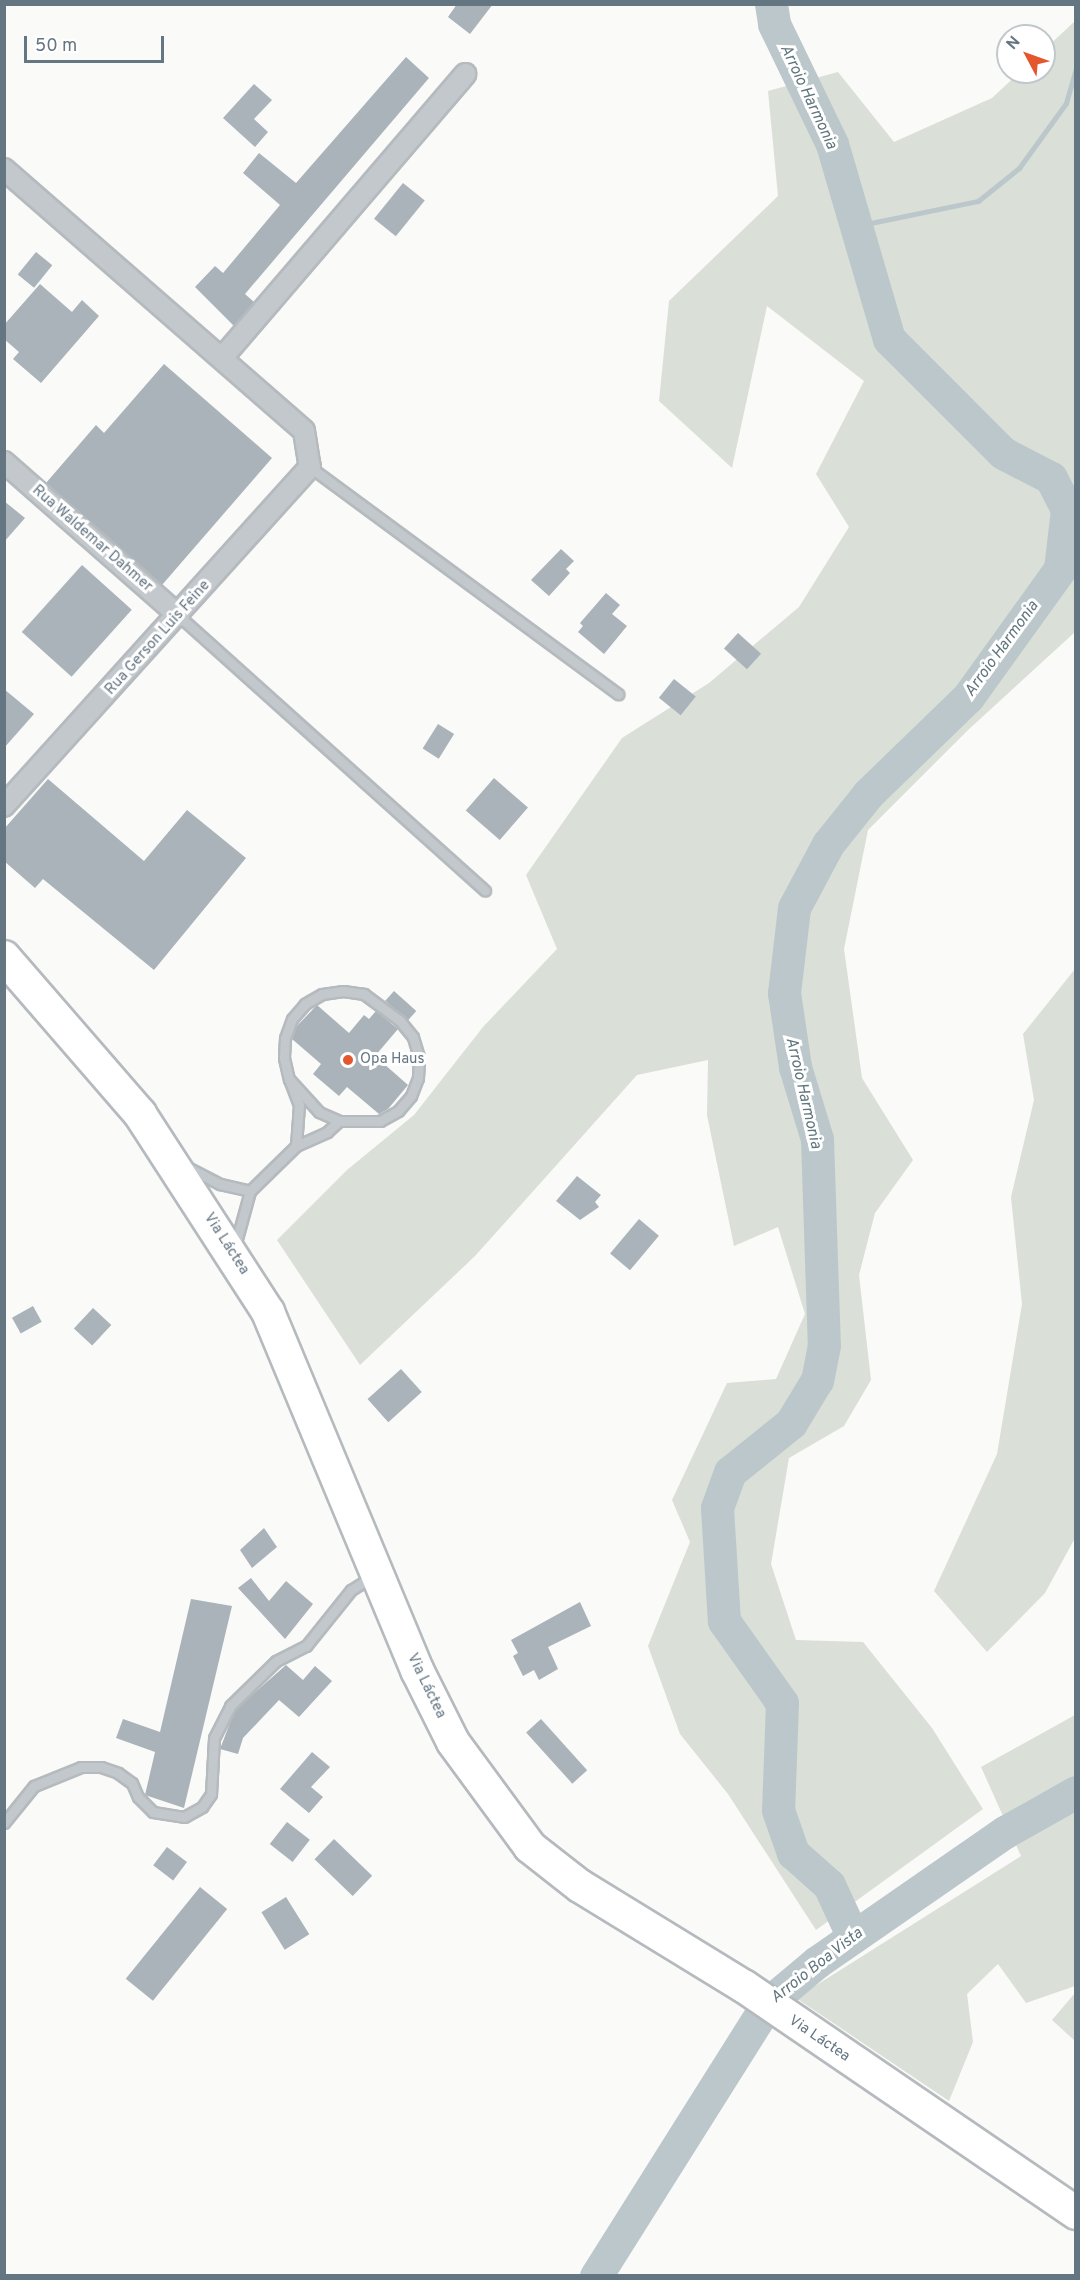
<!DOCTYPE html>
<html>
<head>
<meta charset="utf-8">
<style>
	body { margin:0 }
	#map { position:relative; width:1080px; height:2280px; overflow:hidden; background:#fafaf8; font-family:Overpass,sans-serif }
	div>[style] { position:absolute }
	[style*='--x'] { left:calc(var(--x)*1px); top:calc(var(--y)*1px); width:calc(var(--w)*1px); rotate:calc(var(--a)*1deg) }
	.green>* { inset:0; background:#dadfd7 }
	.stream>* { height:5px; margin:-2.5px; padding:0 2.5px; transform-origin:2.5px; border-radius:2.5px; background:#bbc7cb }
	.river>* { height:33px; margin:-16.5px; padding:0 16.5px; transform-origin:16.5px; border-radius:16.5px; background:#bbc7cb }
	.building>* { inset:0; background:#aab3b9; transform-origin:0 0 }
	.roads { filter:drop-shadow(2px 0 #b5babe) drop-shadow(-2px 0 #b5babe) drop-shadow(0 2px #b5babe) drop-shadow(0 -2px #b5babe) }
	.lane>* { height:9px; margin:-4.5px; padding:0 4.5px; transform-origin:4.5px; border-radius:4.5px; background:#c3c8cc }
	.street>* { height:20px; margin:-10px; padding:0 10px; transform-origin:10px; border-radius:10px; background:#c3c8cc }
	.primary>* { height:32px; margin:-16px; padding:0 16px; transform-origin:16px; border-radius:16px; background:#fff }
	.dots>* { width:16px; height:16px; translate:-50% -50%; box-sizing:border-box; border:3px solid #fff; border-radius:50% }
	span { translate:-50% -50%; white-space:nowrap; text-align:center; line-height:1.15; -webkit-text-stroke:6px #fff; paint-order:stroke }
	.street-label { font-size:15px; color:#657683 }
	.poi-label { font-size:15px; color:#657683 }
	.left { translate:0 -50%; text-align:left }
	.water-label { font-size:16px; color:#60757c; font-style:italic }
	.frame { position:absolute; inset:0; border:6px solid #657683; pointer-events:none }
	.north { position:absolute; left:996px; top:24px; width:60px; height:60px; box-sizing:border-box; background:#fff; border:2px solid #c1c8cd; border-radius:50%; rotate:311deg; font-size:16px; font-weight:700; line-height:24px; text-align:center; color:#657683 }
	.north::after { content:''; display:block; margin:auto; width:21px; height:27px; background:#e4572e; clip-path:polygon(50% 0,100% 100%,50% 72%,0 100%) }
	.scale { position:absolute; left:24px; top:36px; width:140px; height:27px; box-sizing:border-box; border:3px solid #657683; border-top:0; padding-left:8px; font-size:18px; line-height:21px; white-space:nowrap; color:#657683; -webkit-text-stroke:4px #fff; paint-order:stroke }
</style>
</head>
<body>
<div id="map">
	<div class="green">
		<div style="clip-path:polygon(1075px 21px,1075px 632px,968px 730px,868px 830px,844px 949px,862px 1078px,913px 1160px,875px 1213px,859px 1275px,871px 1380px,844px 1426px,789px 1458px,771px 1564px,796px 1640px,863px 1642px,932px 1728px,983px 1809px,816px 1930px,728px 1794px,680px 1734px,648px 1646px,690px 1542px,672px 1500px,727px 1383px,776px 1379px,805px 1314px,778px 1227px,734px 1246px,707px 1115px,708px 1060px,637px 1075px,475px 1256px,360px 1365px,277px 1240px,347px 1170px,414px 1115px,483px 1027px,557px 949px,526px 875px,622px 738px,709px 683px,799px 607px,849px 527px,816px 474px,864px 381px,767px 306px,732px 468px,659px 401px,669px 301px,778px 196px,768px 91px,838px 72px,894px 142px,992px 98px,1020px 72px,1044px 72px,1044px 50px)"></div>
		<div style="clip-path:polygon(1075px 969px,1075px 1538px,1045px 1593px,987px 1652px,934px 1591px,997px 1454px,1022px 1304px,1011px 1197px,1034px 1100px,1023px 1034px)"></div>
		<div style="clip-path:polygon(1075px 1715px,1075px 1986px,1026px 2003px,998px 1964px,967px 1994px,973px 2042px,949px 2101px,796px 1998px,1021px 1856px,981px 1767px)"></div>
		<div style="clip-path:polygon(1075px 1993px,1075px 2041px,1052px 2020px)"></div>
	</div>
	<div class="stream">
		<div style="--x:856;--y:226;--w:125;--a:-11.6"></div>
		<div style="--x:978;--y:201;--w:53;--a:-38.8"></div>
		<div style="--x:1019;--y:168;--w:80;--a:-54.1"></div>
		<div style="--x:1066;--y:103;--w:37;--a:-74"></div>
	</div>
	<div class="river">
		<div style="--x:771;--y:4;--w:20;--a:81"></div>
		<div style="--x:774;--y:24;--w:133;--a:64.2"></div>
		<div style="--x:832;--y:144;--w:203;--a:73.7"></div>
		<div style="--x:889;--y:339;--w:161;--a:45"></div>
		<div style="--x:1003;--y:453;--w:54;--a:27.5"></div>
		<div style="--x:1051;--y:478;--w:36;--a:63"></div>
		<div style="--x:1067;--y:510;--w:59;--a:96.8"></div>
		<div style="--x:1060;--y:569;--w:158;--a:125.7"></div>
		<div style="--x:968;--y:697;--w:139;--a:135.9"></div>
		<div style="--x:868;--y:794;--w:64;--a:128.7"></div>
		<div style="--x:828;--y:844;--w:72;--a:118"></div>
		<div style="--x:794;--y:908;--w:86;--a:96.7"></div>
		<div style="--x:784;--y:993;--w:75;--a:81.5"></div>
		<div style="--x:795;--y:1067;--w:75;--a:73"></div>
		<div style="--x:817;--y:1139;--w:206;--a:88.1"></div>
		<div style="--x:824;--y:1345;--w:36;--a:101"></div>
		<div style="--x:817;--y:1380;--w:50;--a:121.2"></div>
		<div style="--x:791;--y:1423;--w:78;--a:141.2"></div>
		<div style="--x:730;--y:1472;--w:38;--a:110"></div>
		<div style="--x:717;--y:1508;--w:113;--a:86.5"></div>
		<div style="--x:724;--y:1621;--w:100;--a:54.7"></div>
		<div style="--x:782;--y:1703;--w:107;--a:92.1"></div>
		<div style="--x:778;--y:1810;--w:46;--a:70.8"></div>
		<div style="--x:793;--y:1853;--w:48;--a:41.6"></div>
		<div style="--x:829;--y:1885;--w:57;--a:65.2"></div>
		<div style="--x:596;--y:2276;--w:323;--a:-57.8"></div>
		<div style="--x:768;--y:2003;--w:64;--a:-39.9"></div>
		<div style="--x:817;--y:1962;--w:229;--a:-34.7"></div>
		<div style="--x:1005;--y:1832;--w:81;--a:-29.4"></div>
	</div>
	<div class="building">
		<div style="clip-path:polygon(457px 4px,493px 4px,470px 34px,448px 17px)"></div>
		<div style="clip-path:polygon(406px 57px,429px 78px,245px 294px,254px 302px,234px 326px,195px 287px,215px 266px,223px 273px,280px 205px,243px 173px,259px 153px,296px 183px)"></div>
		<div style="clip-path:polygon(254px 84px,272px 100px,254px 119px,268px 132px,255px 147px,223px 118px)"></div>
		<div style="left:403px;top:183px;width:28px;height:46px;rotate:39deg"></div>
		<div style="left:36px;top:252px;width:21px;height:29px;rotate:39deg"></div>
		<div style="clip-path:polygon(40px 284px,72px 312px,82px 300px,99px 316px,41px 383px,13px 359px,19px 352px,4px 339px,4px 325px)"></div>
		<div style="clip-path:polygon(164px 364px,272px 458px,162px 585px,46px 483px,96px 425px,104px 433px)"></div>
		<div style="clip-path:polygon(4px 501px,25px 518px,4px 542px)"></div>
		<div style="clip-path:polygon(561px 549px,574px 561px,566px 569px,570px 573px,549px 596px,531px 580px)"></div>
		<div style="left:82px;top:565px;width:67px;height:90px;rotate:42deg"></div>
		<div style="clip-path:polygon(606px 593px,620px 605px,612px 614px,627px 626px,604px 654px,578px 632px,583px 626px,580px 623px)"></div>
		<div style="left:738px;top:633px;width:31px;height:21px;rotate:42deg"></div>
		<div style="left:674px;top:679px;width:28px;height:24px;rotate:39deg"></div>
		<div style="clip-path:polygon(4px 689px,34px 714px,4px 748px)"></div>
		<div style="left:438px;top:724px;width:19px;height:29px;rotate:32deg"></div>
		<div style="left:494px;top:778px;width:45px;height:43px;rotate:41deg"></div>
		<div style="clip-path:polygon(48px 779px,144px 861px,187px 810px,246px 858px,154px 970px,43px 879px,35px 888px,4px 861px,4px 829px)"></div>
		<div style="left:394px;top:991px;width:30px;height:13px;rotate:42deg"></div>
		<div style="clip-path:polygon(317px 1005px,349px 1033px,364px 1015px,369px 1019px,376px 1011px,398px 1029px,375px 1056px,408px 1085px,388px 1109px,379px 1114px,347px 1087px,339px 1096px,313px 1074px,321px 1064px,292px 1039px,296px 1027px)"></div>
		<div style="clip-path:polygon(577px 1176px,601px 1195px,595px 1202px,599px 1207px,580px 1220px,556px 1201px)"></div>
		<div style="left:639px;top:1219px;width:26px;height:45px;rotate:40deg"></div>
		<div style="left:33px;top:1306px;width:18px;height:24px;rotate:61deg"></div>
		<div style="left:93px;top:1308px;width:25px;height:28px;rotate:43deg"></div>
		<div style="left:401px;top:1369px;width:31px;height:45px;rotate:48deg"></div>
		<div style="clip-path:polygon(264px 1528px,277px 1547px,252px 1568px,240px 1550px)"></div>
		<div style="clip-path:polygon(251px 1578px,269px 1601px,286px 1581px,313px 1604px,285px 1639px,238px 1588px)"></div>
		<div style="clip-path:polygon(191px 1599px,232px 1606px,184px 1808px,145px 1795px,155px 1752px,116px 1738px,123px 1719px,160px 1732px)"></div>
		<div style="clip-path:polygon(580px 1602px,591px 1626px,548px 1647px,558px 1669px,539px 1680px,534px 1670px,523px 1676px,513px 1656px,518px 1653px,511px 1640px)"></div>
		<div style="clip-path:polygon(286px 1665px,303px 1680px,315px 1666px,332px 1681px,299px 1717px,279px 1700px,243px 1738px,238px 1754px,220px 1749px,235px 1710px)"></div>
		<div style="left:541px;top:1719px;width:69px;height:20px;rotate:48deg"></div>
		<div style="clip-path:polygon(312px 1752px,330px 1767px,311px 1787px,323px 1797px,309px 1813px,280px 1789px)"></div>
		<div style="left:287px;top:1822px;width:29px;height:28px;rotate:38deg"></div>
		<div style="left:334px;top:1839px;width:53px;height:28px;rotate:44deg"></div>
		<div style="left:167px;top:1847px;width:25px;height:23px;rotate:37deg"></div>
		<div style="left:200px;top:1887px;width:35px;height:118px;rotate:39deg"></div>
		<div style="left:286px;top:1897px;width:44px;height:29px;rotate:58deg"></div>
	</div>
	<div class="roads">
		<div class="lane">
			<div style="--x:310;--y:467;--w:383;--a:36.4"></div>
			<div style="--x:179;--y:616;--w:411;--a:41.9"></div>
			<div style="--x:289;--y:1079;--w:45;--a:47.7"></div>
			<div style="--x:319;--y:1112;--w:22;--a:24"></div>
			<div style="--x:339;--y:1121;--w:41;--a:0"></div>
			<div style="--x:380;--y:1121;--w:21;--a:-29"></div>
			<div style="--x:398;--y:1111;--w:20;--a:-49"></div>
			<div style="--x:411;--y:1096;--w:19;--a:-69"></div>
			<div style="--x:418;--y:1078;--w:21;--a:-87"></div>
			<div style="--x:419;--y:1057;--w:21;--a:-107"></div>
			<div style="--x:413;--y:1037;--w:22;--a:-129"></div>
			<div style="--x:399;--y:1020;--w:44;--a:-143.4"></div>
			<div style="--x:364;--y:994;--w:21;--a:-172"></div>
			<div style="--x:343;--y:991;--w:21;--a:172"></div>
			<div style="--x:322;--y:994;--w:20;--a:150"></div>
			<div style="--x:305;--y:1004;--w:20;--a:131"></div>
			<div style="--x:292;--y:1019;--w:20;--a:110"></div>
			<div style="--x:285;--y:1038;--w:20;--a:93"></div>
			<div style="--x:284;--y:1058;--w:22;--a:77"></div>
			<div style="--x:289;--y:1079;--w:28;--a:69"></div>
			<div style="--x:299;--y:1105;--w:41;--a:94.2"></div>
			<div style="--x:183;--y:1165;--w:42;--a:27.2"></div>
			<div style="--x:220;--y:1184;--w:31;--a:13"></div>
			<div style="--x:235;--y:1246;--w:57;--a:-74.7"></div>
			<div style="--x:250;--y:1191;--w:64;--a:-44.4"></div>
			<div style="--x:296;--y:1146;--w:34;--a:-24"></div>
			<div style="--x:327;--y:1132;--w:16;--a:-43"></div>
			<div style="--x:4;--y:1823;--w:48;--a:-51"></div>
			<div style="--x:34;--y:1786;--w:51;--a:-22"></div>
			<div style="--x:81;--y:1767;--w:20;--a:0"></div>
			<div style="--x:101;--y:1767;--w:18;--a:19"></div>
			<div style="--x:118;--y:1773;--w:17;--a:36"></div>
			<div style="--x:132;--y:1783;--w:15;--a:67"></div>
			<div style="--x:138;--y:1797;--w:21;--a:45"></div>
			<div style="--x:153;--y:1812;--w:31;--a:9"></div>
			<div style="--x:184;--y:1817;--w:21;--a:-29"></div>
			<div style="--x:202;--y:1807;--w:16;--a:-55"></div>
			<div style="--x:211;--y:1794;--w:56;--a:-86.9"></div>
			<div style="--x:214;--y:1738;--w:36;--a:-63"></div>
			<div style="--x:230;--y:1706;--w:64;--a:-44.4"></div>
			<div style="--x:276;--y:1661;--w:34;--a:-27"></div>
			<div style="--x:306;--y:1646;--w:72;--a:-51.2"></div>
			<div style="--x:351;--y:1590;--w:25;--a:-32"></div>
		</div>
		<div class="street">
			<div style="--x:4;--y:169;--w:398;--a:41.1"></div>
			<div style="--x:304;--y:431;--w:36;--a:81"></div>
			<div style="--x:310;--y:467;--w:457;--a:132.1"></div>
			<div style="--x:222;--y:358;--w:374;--a:-49.4"></div>
			<div style="--x:4;--y:462;--w:233;--a:41.3"></div>
		</div>
		<div class="primary">
			<div style="--x:4;--y:957;--w:208;--a:49.1"></div>
			<div style="--x:140;--y:1114;--w:236;--a:57.1"></div>
			<div style="--x:268;--y:1312;--w:388;--a:67.4"></div>
			<div style="--x:417;--y:1670;--w:80;--a:63.4"></div>
			<div style="--x:453;--y:1742;--w:130;--a:53.7"></div>
			<div style="--x:530;--y:1847;--w:63;--a:38"></div>
			<div style="--x:580;--y:1886;--w:193;--a:31.5"></div>
			<div style="--x:745;--y:1987;--w:401;--a:34.3"></div>
		</div>
	</div>
	<div class="dots">
		<div style="left:348px;top:1060px;background:#e4572e"></div>
	</div>
	<div class="street-label">
		<span style="left:92px;top:539px;rotate:41deg">Rua Waldemar Dahmer</span>
		<span style="left:158px;top:638px;rotate:-48deg">Rua Gerson Luis Feine</span>
		<span style="left:226px;top:1244px;rotate:57deg">Via Láctea</span>
		<span style="left:426px;top:1686px;rotate:64deg">Via Láctea</span>
		<span style="left:819px;top:2039px;rotate:34deg">Via Láctea</span>
	</div>
	<div class="poi-label">
		<span class="left" style="left:360px;top:1060px">Opa Haus</span>
	</div>
	<div class="water-label">
		<span style="left:808px;top:97px;rotate:65deg">Arroio Harmonia</span>
		<span style="left:1002px;top:649px;rotate:-54deg">Arroio Harmonia</span>
		<span style="left:803px;top:1093px;rotate:77deg">Arroio Harmonia</span>
		<span style="left:817px;top:1966px;rotate:-38deg">Arroio Boa Vista</span>
	</div>
	<div class="frame"></div>
	<div class="north">N</div>
	<div class="scale">50 m</div>
</div>
</body>
</html>
